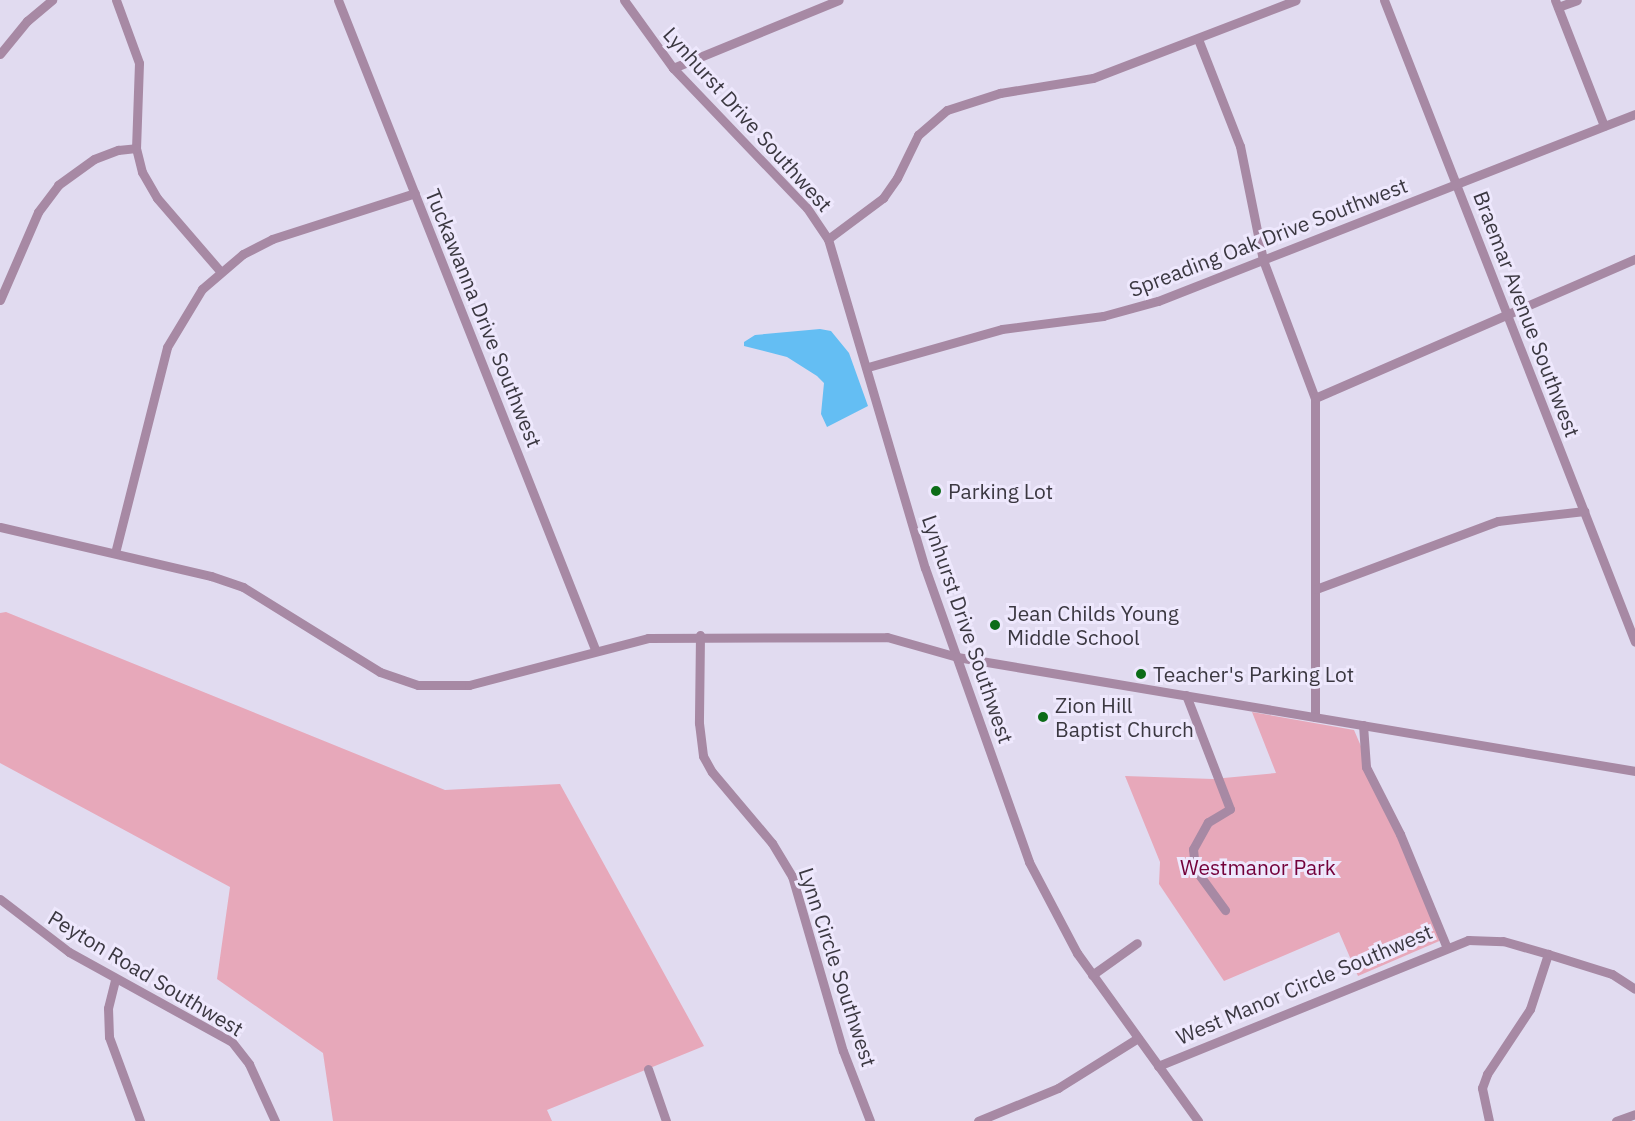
<!DOCTYPE html>
<html>
<head>
<meta charset="utf-8">
<style>
	body { margin:0 }
	#map { position:relative; width:1635px; height:1121px; overflow:hidden; background:#e1dbf0; font-family:"IBM Plex Sans",sans-serif }
	div>[style] { position:absolute }
	[style*='--x'] { left:calc(var(--x)*1px); top:calc(var(--y)*1px); width:calc(var(--w)*1px); rotate:calc(var(--a)*1deg) }
	.green>* { inset:0; background:#e7a8ba }
	.water>* { inset:0; background:#64bef3 }
	.minor>* { height:9px; margin:-4.5px; padding:0 4.5px; transform-origin:4.5px; border-radius:4.5px; background:#a789a4 }
	.dots>* { width:16px; height:16px; translate:-50% -50%; box-sizing:border-box; border:3px solid #eee8fd; border-radius:50% }
	span { translate:-50% -50%; white-space:nowrap; text-align:center; line-height:1.15; -webkit-text-stroke:6px #eee8fd; paint-order:stroke }
	.street-label { font-size:21px; color:#3b3841 }
	.poi-label { font-size:21px; color:#3b3841 }
	.left { translate:0 -50%; text-align:left }
	.park-label { font-size:21px; color:#73013a }
</style>
</head>
<body>
<div id="map">
	<div class="green">
		<div style="clip-path:polygon(6px 612px,445px 790px,560px 784px,704px 1046px,547px 1110px,552px 1121px,333px 1121px,323px 1053px,217px 979px,230px 887px,0 763px,0 613px)"></div>
		<div style="clip-path:polygon(1252px 712px,1354px 730px,1444px 939px,1358px 976px,1339px 932px,1224px 981px,1159px 884px,1160px 862px,1125px 776px,1213px 779px,1276px 773px)"></div>
	</div>
	<div class="water">
		<div style="clip-path:polygon(820px 329px,831px 331px,849px 353px,868px 406px,827px 427px,821px 414px,824px 383px,817px 376px,787px 357px,744px 346px,744px 342px,755px 335px)"></div>
	</div>
	<div class="minor">
		<div style="--x:116;--y:0;--w:67;--a:69.9"></div>
		<div style="--x:139;--y:63;--w:85;--a:92"></div>
		<div style="--x:136;--y:148;--w:25;--a:76"></div>
		<div style="--x:142;--y:172;--w:30;--a:60"></div>
		<div style="--x:157;--y:198;--w:96;--a:49.2"></div>
		<div style="--x:338;--y:0;--w:698;--a:68.4"></div>
		<div style="--x:624;--y:0;--w:84;--a:54.2"></div>
		<div style="--x:673;--y:68;--w:194;--a:46.3"></div>
		<div style="--x:807;--y:208;--w:37;--a:56"></div>
		<div style="--x:828;--y:239;--w:343;--a:73.6"></div>
		<div style="--x:925;--y:568;--w:312;--a:70.5"></div>
		<div style="--x:1029;--y:862;--w:103;--a:62.2"></div>
		<div style="--x:1077;--y:953;--w:207;--a:54.2"></div>
		<div style="--x:1384;--y:0;--w:689;--a:68.65"></div>
		<div style="--x:1555;--y:0;--w:135;--a:68.7"></div>
		<div style="--x:1558;--y:7;--w:20;--a:-20"></div>
		<div style="--x:1198;--y:39;--w:115;--a:68.6"></div>
		<div style="--x:1240;--y:146;--w:116;--a:78.6"></div>
		<div style="--x:1263;--y:260;--w:147;--a:69.4"></div>
		<div style="--x:1315;--y:398;--w:319;--a:90"></div>
		<div style="--x:0;--y:54;--w:43;--a:-50.7"></div>
		<div style="--x:27;--y:21;--w:33;--a:-40"></div>
		<div style="--x:673;--y:68;--w:179;--a:-22.3"></div>
		<div style="--x:828;--y:239;--w:69;--a:-36.7"></div>
		<div style="--x:883;--y:198;--w:24;--a:-55"></div>
		<div style="--x:897;--y:178;--w:48;--a:-64"></div>
		<div style="--x:918;--y:135;--w:38;--a:-41"></div>
		<div style="--x:947;--y:110;--w:56;--a:-17.8"></div>
		<div style="--x:1000;--y:93;--w:94;--a:-9.2"></div>
		<div style="--x:1093;--y:78;--w:217;--a:-21"></div>
		<div style="--x:0;--y:300;--w:96;--a:-66.6"></div>
		<div style="--x:38;--y:212;--w:34;--a:-53"></div>
		<div style="--x:58;--y:185;--w:44;--a:-35.8"></div>
		<div style="--x:94;--y:159;--w:26;--a:-21"></div>
		<div style="--x:118;--y:150;--w:18;--a:-6"></div>
		<div style="--x:868;--y:367;--w:139;--a:-15.8"></div>
		<div style="--x:1002;--y:329;--w:102;--a:-7.3"></div>
		<div style="--x:1103;--y:316;--w:57;--a:-15.3"></div>
		<div style="--x:1158;--y:301;--w:512;--a:-21.41"></div>
		<div style="--x:1315;--y:398;--w:349;--a:-23.5"></div>
		<div style="--x:0;--y:527;--w:217;--a:13.1"></div>
		<div style="--x:211;--y:576;--w:34;--a:19"></div>
		<div style="--x:243;--y:587;--w:161;--a:31.8"></div>
		<div style="--x:380;--y:672;--w:40;--a:18.9"></div>
		<div style="--x:418;--y:685;--w:51;--a:0"></div>
		<div style="--x:469;--y:685;--w:185;--a:-14.7"></div>
		<div style="--x:648;--y:638;--w:239;--a:-0.2"></div>
		<div style="--x:887;--y:637;--w:73;--a:15.9"></div>
		<div style="--x:957;--y:657;--w:688;--a:9.54"></div>
		<div style="--x:115;--y:553;--w:212;--a:-75.8"></div>
		<div style="--x:167;--y:347;--w:68;--a:-58.9"></div>
		<div style="--x:202;--y:289;--w:54;--a:-40.5"></div>
		<div style="--x:243;--y:254;--w:33;--a:-27"></div>
		<div style="--x:272;--y:239;--w:150;--a:-17.8"></div>
		<div style="--x:1316;--y:589;--w:194;--a:-20.5"></div>
		<div style="--x:1498;--y:521;--w:87;--a:-6.6"></div>
		<div style="--x:700;--y:635;--w:88;--a:90.7"></div>
		<div style="--x:699;--y:723;--w:33;--a:83"></div>
		<div style="--x:703;--y:756;--w:18;--a:61"></div>
		<div style="--x:712;--y:772;--w:93;--a:49.8"></div>
		<div style="--x:772;--y:843;--w:39;--a:59"></div>
		<div style="--x:792;--y:876;--w:182;--a:73.8"></div>
		<div style="--x:843;--y:1051;--w:75;--a:68.9"></div>
		<div style="--x:1186;--y:695;--w:122;--a:68.9"></div>
		<div style="--x:1230;--y:809;--w:26;--a:149"></div>
		<div style="--x:1208;--y:822;--w:31;--a:119"></div>
		<div style="--x:1193;--y:849;--w:20;--a:84"></div>
		<div style="--x:1195;--y:869;--w:51;--a:53.8"></div>
		<div style="--x:1363;--y:725;--w:42;--a:85.9"></div>
		<div style="--x:1366;--y:767;--w:75;--a:63.1"></div>
		<div style="--x:1400;--y:834;--w:123;--a:67.6"></div>
		<div style="--x:0;--y:899;--w:87;--a:37.5"></div>
		<div style="--x:69;--y:952;--w:186;--a:28.9"></div>
		<div style="--x:232;--y:1042;--w:28;--a:52"></div>
		<div style="--x:249;--y:1064;--w:63;--a:65.5"></div>
		<div style="--x:1092;--y:975;--w:55;--a:-35.4"></div>
		<div style="--x:115;--y:980;--w:29;--a:104"></div>
		<div style="--x:108;--y:1008;--w:29;--a:88"></div>
		<div style="--x:109;--y:1037;--w:90;--a:69.7"></div>
		<div style="--x:1158;--y:1066;--w:335;--a:-22.1"></div>
		<div style="--x:1468;--y:940;--w:35;--a:2"></div>
		<div style="--x:1503;--y:941;--w:47;--a:16.1"></div>
		<div style="--x:648;--y:1069;--w:55;--a:70.9"></div>
		<div style="--x:978;--y:1121;--w:87;--a:-22.4"></div>
		<div style="--x:1058;--y:1088;--w:94;--a:-32"></div>
		<div style="--x:1489;--y:1121;--w:34;--a:-102"></div>
		<div style="--x:1482;--y:1088;--w:15;--a:-70"></div>
		<div style="--x:1487;--y:1074;--w:78;--a:-56.5"></div>
		<div style="--x:1530;--y:1009;--w:58;--a:-71.9"></div>
		<div style="--x:1548;--y:954;--w:67;--a:17.4"></div>
		<div style="--x:1612;--y:974;--w:27;--a:33"></div>
		<div style="--x:1616;--y:1121;--w:20;--a:-20"></div>
	</div>
	<div class="dots">
		<div style="left:936px;top:491px;background:#0c6c18"></div>
		<div style="left:995px;top:625px;background:#0c6c18"></div>
		<div style="left:1141px;top:674px;background:#0c6c18"></div>
		<div style="left:1043px;top:717px;background:#0c6c18"></div>
	</div>
	<div class="street-label">
		<span style="left:748px;top:119px;rotate:48deg">Lynhurst Drive Southwest</span>
		<span style="left:1268px;top:237px;rotate:-21deg">Spreading Oak Drive Southwest</span>
		<span style="left:1527px;top:314px;rotate:69deg">Braemar Avenue Southwest</span>
		<span style="left:484px;top:318px;rotate:68deg">Tuckawanna Drive Southwest</span>
		<span style="left:968px;top:629px;rotate:71deg">Lynhurst Drive Southwest</span>
		<span style="left:838px;top:967px;rotate:72deg">Lynn Circle Southwest</span>
		<span style="left:146px;top:973px;rotate:31deg">Peyton Road Southwest</span>
		<span style="left:1304px;top:984px;rotate:-23deg">West Manor Circle Southwest</span>
	</div>
	<div class="poi-label">
		<span class="left" style="left:948px;top:491px">Parking Lot</span>
		<span class="left" style="left:1007px;top:625px">Jean Childs Young<br>Middle School</span>
		<span class="left" style="left:1153px;top:674px">Teacher's Parking Lot</span>
		<span class="left" style="left:1055px;top:717px">Zion Hill<br>Baptist Church</span>
	</div>
	<div class="park-label">
		<span style="left:1258px;top:867px">Westmanor Park</span>
	</div>
</div>
</body>
</html>
